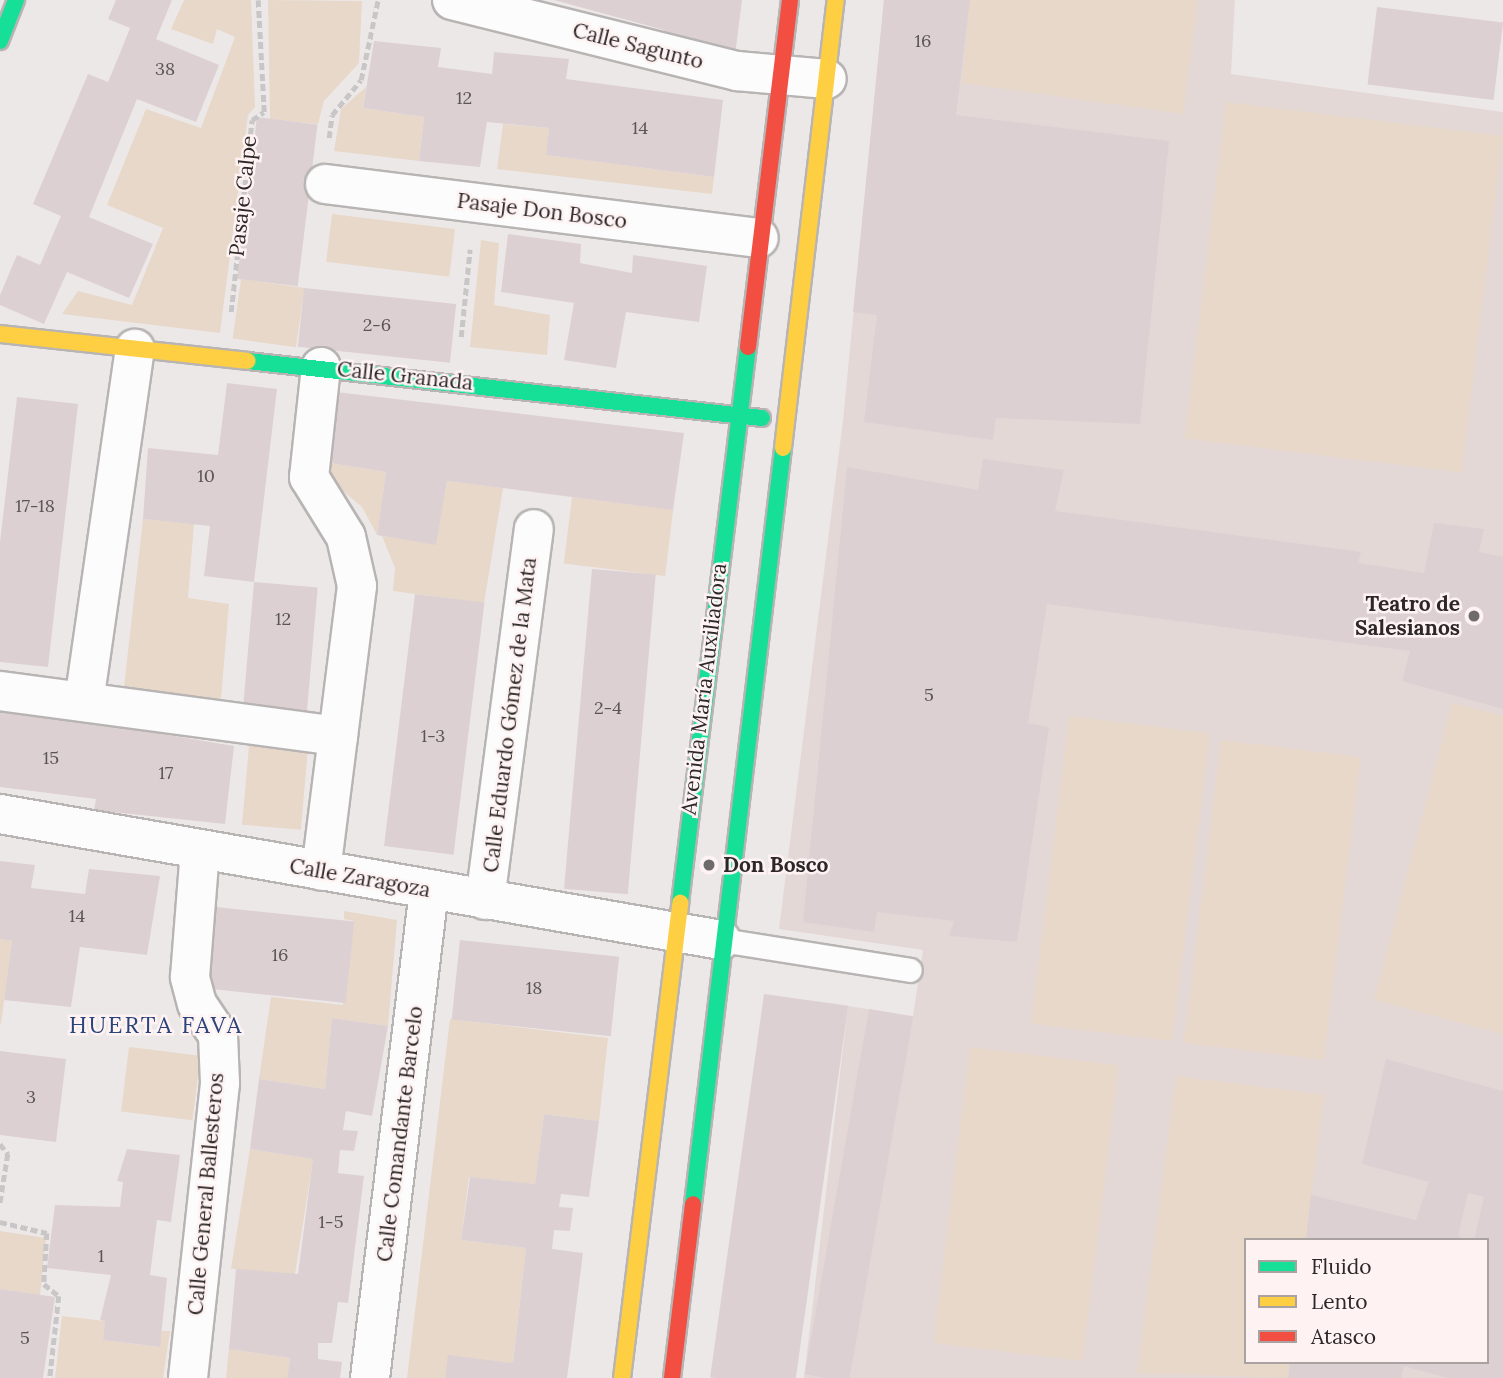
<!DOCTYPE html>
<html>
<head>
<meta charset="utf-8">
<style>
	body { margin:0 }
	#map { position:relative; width:1503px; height:1378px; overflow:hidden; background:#ede8e8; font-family:Lora,serif }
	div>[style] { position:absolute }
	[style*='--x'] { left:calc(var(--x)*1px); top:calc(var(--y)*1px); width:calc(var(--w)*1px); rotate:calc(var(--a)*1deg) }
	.built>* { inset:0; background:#e4d8d7 }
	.green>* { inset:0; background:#e7d8c9; transform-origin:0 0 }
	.building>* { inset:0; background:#dcd0d3; transform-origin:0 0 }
	.path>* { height:4.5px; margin-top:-2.25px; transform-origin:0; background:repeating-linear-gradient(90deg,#c8c6c6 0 7px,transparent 0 10.5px) }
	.roads { filter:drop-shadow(2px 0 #b8b4b4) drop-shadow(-2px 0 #b8b4b4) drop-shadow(0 2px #b8b4b4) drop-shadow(0 -2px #b8b4b4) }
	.lane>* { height:23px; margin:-11.5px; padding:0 11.5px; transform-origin:11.5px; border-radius:11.5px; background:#fcfcfc }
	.street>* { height:38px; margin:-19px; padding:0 19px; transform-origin:19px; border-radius:19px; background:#fcfcfc }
	.fast>* { height:16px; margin:-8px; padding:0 8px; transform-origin:8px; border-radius:8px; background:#16e098 }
	.slow>* { height:16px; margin:-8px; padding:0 8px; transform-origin:8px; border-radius:8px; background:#ffcf43 }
	.jam>* { height:16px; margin:-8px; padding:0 8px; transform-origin:8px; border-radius:8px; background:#f24e42 }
	.dots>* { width:19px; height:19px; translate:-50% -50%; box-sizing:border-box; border:4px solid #fef3f2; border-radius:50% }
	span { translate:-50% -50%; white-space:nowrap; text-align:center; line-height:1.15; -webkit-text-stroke:5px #fef3f2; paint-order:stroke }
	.number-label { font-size:18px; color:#5b5556 }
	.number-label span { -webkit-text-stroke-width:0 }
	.street-label { font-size:21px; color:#2c2828 }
	.poi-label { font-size:21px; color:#2c2828; font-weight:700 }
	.right { translate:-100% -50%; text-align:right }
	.left { translate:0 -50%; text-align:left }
	.neighbourhood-label { font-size:23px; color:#28447b; letter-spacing:2px }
	.legend { position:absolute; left:1244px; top:1238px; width:245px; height:126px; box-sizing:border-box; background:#fef3f2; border:2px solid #aaa2a1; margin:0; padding:9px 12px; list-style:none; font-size:21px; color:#2c2828 }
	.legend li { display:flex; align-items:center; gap:14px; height:35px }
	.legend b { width:35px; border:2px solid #aaa2a1 }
</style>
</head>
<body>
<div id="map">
	<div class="built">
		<div style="clip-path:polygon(evenodd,884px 0,1235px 0,1231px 74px,1503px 112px,1503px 1378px,804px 1378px,848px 1006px,913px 1016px,923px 950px,779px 929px,843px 420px,884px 0,1246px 1240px,1487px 1240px,1487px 1362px,1246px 1362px,1246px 1240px)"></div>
	</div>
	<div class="green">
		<div style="clip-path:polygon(184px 0,251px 0,255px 107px,248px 115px,220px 333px,62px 314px,78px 291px,132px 305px,163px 228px,107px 205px,146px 109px,201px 128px,235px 37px,217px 29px,213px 44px,171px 29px)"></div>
		<div style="clip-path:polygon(268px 0,362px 1px,359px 63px,324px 101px,318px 124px,270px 119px)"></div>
		<div style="clip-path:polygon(970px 0,1198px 0,1183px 114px,962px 83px)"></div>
		<div style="clip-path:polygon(366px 87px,363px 108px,424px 117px,419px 161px,334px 151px,341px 109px)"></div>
		<div style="left:1226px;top:102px;width:279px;height:339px;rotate:7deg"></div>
		<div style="clip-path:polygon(503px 124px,549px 128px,547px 155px,714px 177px,712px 194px,497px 169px)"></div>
		<div style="left:332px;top:214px;width:124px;height:48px;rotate:7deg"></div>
		<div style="clip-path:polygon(481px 240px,499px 243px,494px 305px,550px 315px,547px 355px,470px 347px)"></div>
		<div style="left:241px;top:279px;width:64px;height:60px;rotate:8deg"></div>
		<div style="clip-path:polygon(324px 462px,386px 472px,377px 535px,362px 507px,332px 482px)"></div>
		<div style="clip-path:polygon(447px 481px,503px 488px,484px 603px,393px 591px,395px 568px,382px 536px,435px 544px)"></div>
		<div style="left:572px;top:497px;width:102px;height:67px;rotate:7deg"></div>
		<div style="clip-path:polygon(143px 519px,194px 524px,188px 598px,229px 604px,221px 699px,124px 687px)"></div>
		<div style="clip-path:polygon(1452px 703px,1503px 716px,1503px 1034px,1374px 1000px)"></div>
		<div style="left:1069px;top:716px;width:142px;height:310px;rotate:7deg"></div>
		<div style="left:250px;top:734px;width:59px;height:91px;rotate:5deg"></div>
		<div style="left:1221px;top:740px;width:141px;height:305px;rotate:7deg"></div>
		<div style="clip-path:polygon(344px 911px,397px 920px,388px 1026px,332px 1018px,325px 1089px,259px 1079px,271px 997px,343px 1005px,354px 921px,344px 919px)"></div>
		<div style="clip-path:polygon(0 939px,12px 941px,1px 1024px,0 1023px)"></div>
		<div style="clip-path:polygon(450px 1019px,608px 1038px,599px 1121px,544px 1114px,535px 1184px,469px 1177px,461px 1240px,526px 1248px,513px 1363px,445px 1378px,407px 1378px)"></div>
		<div style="left:129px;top:1047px;width:72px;height:65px;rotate:7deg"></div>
		<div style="left:970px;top:1047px;width:150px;height:298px;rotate:7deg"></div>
		<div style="clip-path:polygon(1176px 1076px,1324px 1095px,1306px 1240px,1246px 1240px,1246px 1362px,1290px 1362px,1288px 1378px,1137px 1373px)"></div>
		<div style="left:250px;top:1149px;width:64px;height:121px;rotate:9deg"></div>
		<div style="clip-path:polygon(0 1231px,46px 1238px,40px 1295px,0 1289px)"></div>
		<div style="clip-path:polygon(62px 1316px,105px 1321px,103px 1340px,159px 1347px,162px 1331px,170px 1331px,163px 1378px,55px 1378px)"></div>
		<div style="clip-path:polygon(229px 1349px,290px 1358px,287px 1378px,226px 1378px)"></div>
	</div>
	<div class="building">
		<div style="clip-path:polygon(116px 0,172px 0,156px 39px,219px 65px,196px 122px,137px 99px,89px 217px,153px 244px,129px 298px,67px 272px,44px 324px,0 305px,0 295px,17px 255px,40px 265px,61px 216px,33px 204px,88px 74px,108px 82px,118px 58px,130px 28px,108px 19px)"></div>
		<div style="clip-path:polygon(554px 0,742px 0,735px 55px,663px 40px,664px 30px)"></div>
		<div style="clip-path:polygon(884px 0,970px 0,956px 115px,1169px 141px,1140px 424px,996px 418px,993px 440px,864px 422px,877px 315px,853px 312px)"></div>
		<div style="left:1377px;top:7px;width:127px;height:78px;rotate:7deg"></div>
		<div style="clip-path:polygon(374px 41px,441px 48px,438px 67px,492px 74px,494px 52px,569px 59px,566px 79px,723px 100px,714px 177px,546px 155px,549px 128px,487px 122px,480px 167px,419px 161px,424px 117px,363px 108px)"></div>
		<div style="left:257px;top:117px;width:61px;height:163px;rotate:7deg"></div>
		<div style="clip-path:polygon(508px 234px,581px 244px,580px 263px,632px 273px,633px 255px,707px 266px,699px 322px,626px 312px,616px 368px,564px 360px,574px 303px,501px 292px)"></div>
		<div style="left:304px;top:288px;width:153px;height:59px;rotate:6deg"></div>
		<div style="clip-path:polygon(227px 383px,277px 389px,254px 582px,204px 576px,210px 526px,143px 519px,148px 448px,218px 455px)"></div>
		<div style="clip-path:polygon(336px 392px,684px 433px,673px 510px,447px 481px,436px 545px,377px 535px,386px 472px,324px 462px)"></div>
		<div style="clip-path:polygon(17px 397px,78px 404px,48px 667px,0 662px,0 542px)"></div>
		<div style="clip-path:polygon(983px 459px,1064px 470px,1055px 511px,1361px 552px,1358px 563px,1424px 573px,1434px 523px,1484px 529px,1479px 552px,1503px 557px,1503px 709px,1402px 681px,1410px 651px,1047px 604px,1028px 723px,1049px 727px,1017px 942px,949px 936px,954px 921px,877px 912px,874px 932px,803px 922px,847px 467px,978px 490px)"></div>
		<div style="left:592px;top:569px;width:64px;height:321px;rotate:5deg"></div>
		<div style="left:254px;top:582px;width:64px;height:126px;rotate:5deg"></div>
		<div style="left:415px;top:594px;width:70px;height:254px;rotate:7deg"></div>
		<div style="clip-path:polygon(0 707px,234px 746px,225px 824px,94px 810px,96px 799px,0 787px)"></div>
		<div style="clip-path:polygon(0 861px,35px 865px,31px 888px,85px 894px,89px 869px,160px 876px,147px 955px,80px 947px,71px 1007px,4px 1000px,12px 941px,0 939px)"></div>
		<div style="left:216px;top:907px;width:139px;height:82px;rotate:6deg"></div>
		<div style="left:460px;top:940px;width:160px;height:80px;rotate:6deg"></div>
		<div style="left:764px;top:994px;width:85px;height:387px;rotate:8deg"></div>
		<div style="left:869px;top:1009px;width:45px;height:371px;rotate:10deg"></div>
		<div style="clip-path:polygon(332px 1018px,388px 1026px,372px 1116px,346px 1111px,343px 1130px,358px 1131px,354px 1151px,340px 1150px,338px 1173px,364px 1176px,348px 1303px,338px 1302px,332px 1343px,318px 1343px,318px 1359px,342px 1362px,340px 1378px,287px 1378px,290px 1358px,229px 1349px,236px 1269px,298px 1274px,313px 1159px,250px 1149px,259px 1079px,325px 1089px)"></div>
		<div style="clip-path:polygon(0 1051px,66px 1059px,56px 1142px,0 1135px)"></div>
		<div style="clip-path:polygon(1386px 1059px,1503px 1091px,1503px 1378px,1448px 1378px,1404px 1366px,1401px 1378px,1288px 1378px,1290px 1362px,1487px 1362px,1487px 1240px,1474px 1240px,1484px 1197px,1468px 1193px,1458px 1236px,1467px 1240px,1306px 1240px,1311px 1195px,1416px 1220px,1429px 1182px,1362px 1164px)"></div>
		<div style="clip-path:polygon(544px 1114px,599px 1121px,589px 1197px,561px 1194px,559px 1207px,573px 1208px,570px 1231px,554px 1230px,552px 1249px,583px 1253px,567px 1378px,445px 1378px,448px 1355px,513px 1363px,526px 1248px,461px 1240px,470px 1177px,535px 1184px)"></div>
		<div style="clip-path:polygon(127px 1149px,180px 1155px,171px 1222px,157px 1220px,150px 1275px,140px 1273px,167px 1278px,160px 1347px,103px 1340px,105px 1321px,100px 1320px,111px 1275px,47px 1268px,55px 1205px,120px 1207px,123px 1182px,117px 1181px)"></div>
		<div style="clip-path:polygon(0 1289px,55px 1297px,43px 1378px,0 1378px)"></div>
	</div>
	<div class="path">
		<div style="--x:329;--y:138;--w:23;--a:-83"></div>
		<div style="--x:332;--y:115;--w:45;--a:-50.4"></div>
		<div style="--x:361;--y:80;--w:82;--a:-78"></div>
		<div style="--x:231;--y:312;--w:193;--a:-83.8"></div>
		<div style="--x:252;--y:120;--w:14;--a:-34"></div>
		<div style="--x:264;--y:112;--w:112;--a:-93.1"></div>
		<div style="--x:461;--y:337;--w:88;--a:-84.2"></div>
		<div style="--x:0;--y:1144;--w:13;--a:51"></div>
		<div style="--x:8;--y:1154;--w:51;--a:99.1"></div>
		<div style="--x:0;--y:1222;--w:48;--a:13.2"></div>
		<div style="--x:47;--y:1233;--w:51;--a:93.4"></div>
		<div style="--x:44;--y:1284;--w:19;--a:39"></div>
		<div style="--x:59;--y:1296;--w:82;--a:96.3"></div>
	</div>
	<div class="roads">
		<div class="lane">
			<div style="--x:721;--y:940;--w:191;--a:9"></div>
		</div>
		<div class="street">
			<div style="--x:452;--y:0;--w:294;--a:14"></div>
			<div style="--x:737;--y:71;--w:90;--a:5.1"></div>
			<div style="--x:325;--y:184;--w:437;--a:7.1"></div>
			<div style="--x:321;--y:367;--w:111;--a:96.2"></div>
			<div style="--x:309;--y:477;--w:70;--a:58.3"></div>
			<div style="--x:346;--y:537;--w:50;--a:77.3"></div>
			<div style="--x:357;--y:586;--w:287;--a:97.2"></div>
			<div style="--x:0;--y:691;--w:341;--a:7.6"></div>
			<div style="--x:84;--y:702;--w:357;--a:-81.8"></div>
			<div style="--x:0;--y:814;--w:732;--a:9.91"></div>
			<div style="--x:485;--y:900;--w:374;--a:-82.5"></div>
			<div style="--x:188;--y:1378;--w:297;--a:-83.8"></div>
			<div style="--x:220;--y:1083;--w:48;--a:-92.4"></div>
			<div style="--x:218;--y:1035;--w:37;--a:-124"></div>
			<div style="--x:197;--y:1004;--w:28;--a:-105"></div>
			<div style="--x:190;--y:977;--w:127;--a:-85.5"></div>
			<div style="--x:370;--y:1378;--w:492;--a:-83.1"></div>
		</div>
		<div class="fast">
			<div style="--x:0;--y:41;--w:44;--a:-68.7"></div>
			<div style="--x:248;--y:361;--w:517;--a:6.33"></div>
			<div style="--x:680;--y:903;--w:560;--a:-83.03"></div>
			<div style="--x:693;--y:1204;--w:761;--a:-83.21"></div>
		</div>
		<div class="slow">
			<div style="--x:0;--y:334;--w:249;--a:6.2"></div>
			<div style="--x:783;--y:448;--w:451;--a:-83.3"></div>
			<div style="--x:622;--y:1378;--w:479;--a:-83"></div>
		</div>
		<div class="jam">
			<div style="--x:748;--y:347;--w:350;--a:-83.1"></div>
			<div style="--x:672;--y:1378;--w:175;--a:-83.1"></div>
		</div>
	</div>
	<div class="dots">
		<div style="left:1474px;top:616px;background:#706b6b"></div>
		<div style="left:709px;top:865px;background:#706b6b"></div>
	</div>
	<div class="number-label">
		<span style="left:923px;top:41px">16</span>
		<span style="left:165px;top:69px">38</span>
		<span style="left:464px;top:98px">12</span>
		<span style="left:640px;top:128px">14</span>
		<span style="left:377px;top:325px">2-6</span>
		<span style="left:206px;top:476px">10</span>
		<span style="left:35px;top:506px">17-18</span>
		<span style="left:283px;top:619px">12</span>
		<span style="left:929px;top:695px">5</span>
		<span style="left:608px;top:708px">2-4</span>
		<span style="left:433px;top:736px">1-3</span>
		<span style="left:51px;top:758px">15</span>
		<span style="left:166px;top:773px">17</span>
		<span style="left:77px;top:916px">14</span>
		<span style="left:280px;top:955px">16</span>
		<span style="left:534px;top:988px">18</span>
		<span style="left:31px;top:1097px">3</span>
		<span style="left:331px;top:1222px">1-5</span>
		<span style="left:101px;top:1256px">1</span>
		<span style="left:25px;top:1338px">5</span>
	</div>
	<div class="street-label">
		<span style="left:638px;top:46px;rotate:14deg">Calle Sagunto</span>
		<span style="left:243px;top:196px;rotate:-84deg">Pasaje Calpe</span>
		<span style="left:542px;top:211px;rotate:7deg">Pasaje Don Bosco</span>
		<span style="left:405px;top:376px;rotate:6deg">Calle Granada</span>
		<span style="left:704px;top:689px;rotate:-83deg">Avenida María Auxiliadora</span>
		<span style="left:510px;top:715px;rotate:-83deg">Calle Eduardo Gómez de la Mata</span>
		<span style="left:360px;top:878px;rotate:10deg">Calle Zaragoza</span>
		<span style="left:400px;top:1134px;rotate:-83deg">Calle Comandante Barcelo</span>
		<span style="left:206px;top:1194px;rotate:-85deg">Calle General Ballesteros</span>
	</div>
	<div class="poi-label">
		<span class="right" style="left:1460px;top:616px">Teatro de<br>Salesianos</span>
		<span class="left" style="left:723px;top:865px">Don Bosco</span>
	</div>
	<div class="neighbourhood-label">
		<span style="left:156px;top:1025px">HUERTA FAVA</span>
	</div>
	<ul class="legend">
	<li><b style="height:9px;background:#16e098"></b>Fluido</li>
	<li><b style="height:9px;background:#ffcf43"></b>Lento</li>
	<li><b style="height:9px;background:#f24e42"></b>Atasco</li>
	</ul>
</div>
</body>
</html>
